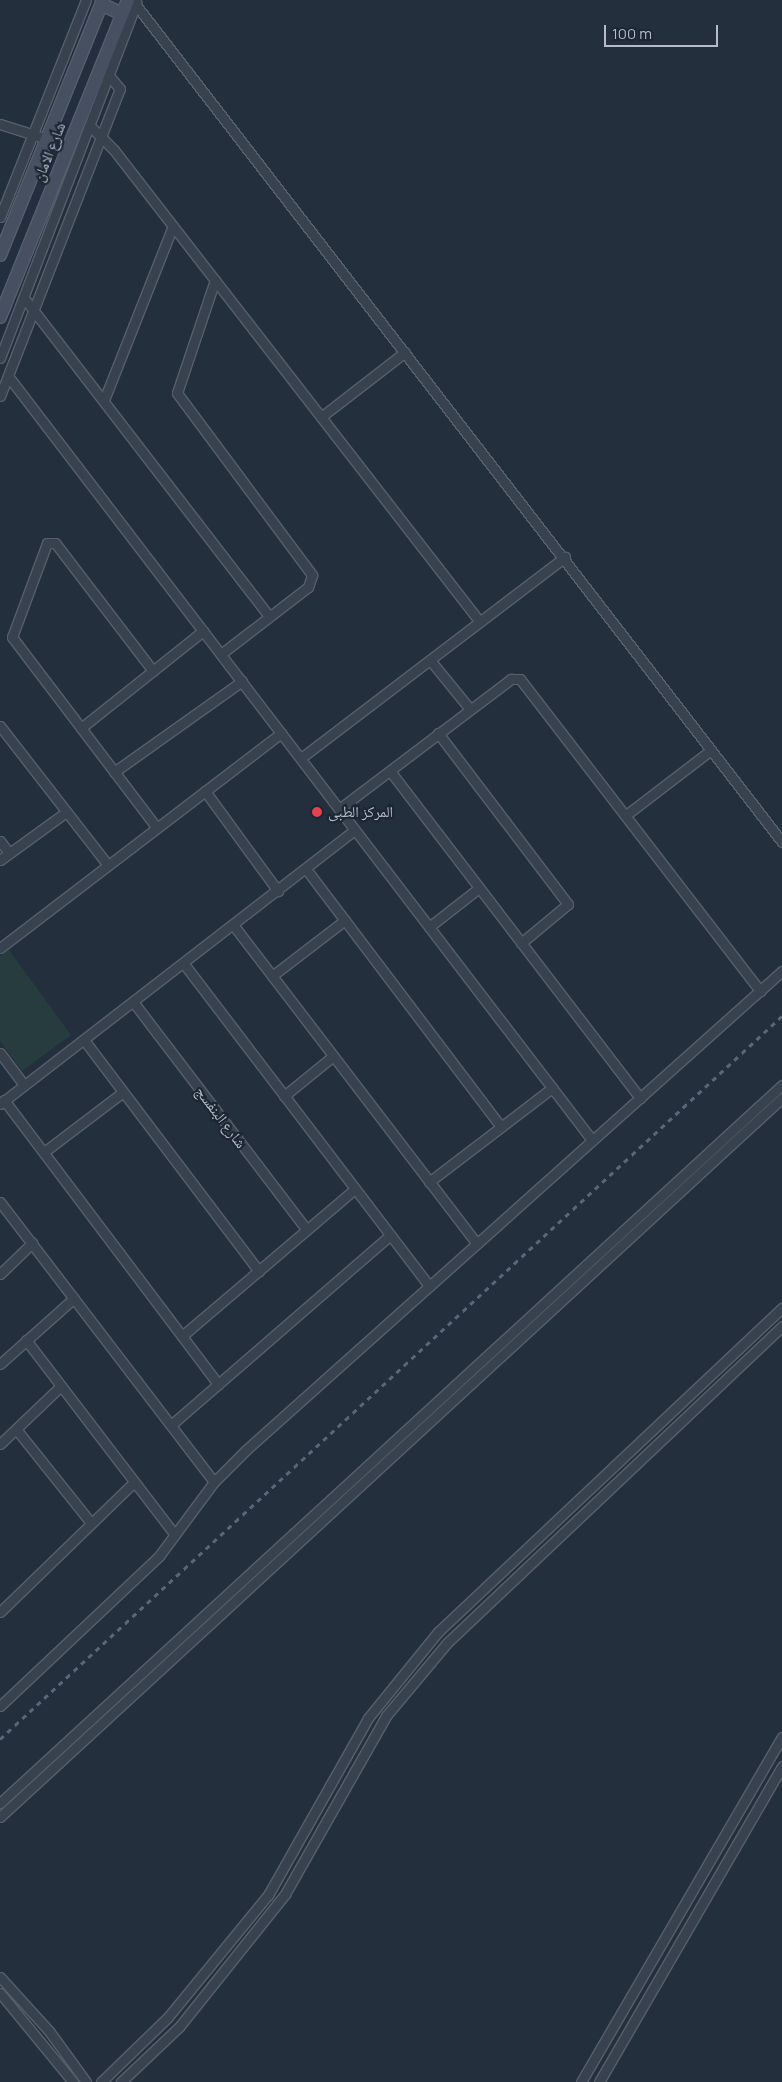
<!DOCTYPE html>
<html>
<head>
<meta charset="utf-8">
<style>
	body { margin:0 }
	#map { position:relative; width:782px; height:2082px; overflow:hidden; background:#242f3e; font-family:Manrope,"Noto Naskh Arabic",sans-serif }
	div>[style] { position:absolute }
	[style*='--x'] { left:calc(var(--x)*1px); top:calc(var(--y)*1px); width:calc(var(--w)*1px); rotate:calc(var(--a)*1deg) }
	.green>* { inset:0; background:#263c3f }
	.roads { filter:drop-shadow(1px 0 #565f6c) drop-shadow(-1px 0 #565f6c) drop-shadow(0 1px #565f6c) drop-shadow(0 -1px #565f6c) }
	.street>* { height:9px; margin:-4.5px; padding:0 4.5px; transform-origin:4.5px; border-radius:4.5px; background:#38414e }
	.secondary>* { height:12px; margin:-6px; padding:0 6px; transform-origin:6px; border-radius:6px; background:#465061 }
	.rail>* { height:2.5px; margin-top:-1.25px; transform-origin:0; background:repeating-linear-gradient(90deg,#5a6575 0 5px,transparent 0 10px) }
	.dots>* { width:14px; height:14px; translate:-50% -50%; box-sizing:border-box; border:2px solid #1d2633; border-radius:50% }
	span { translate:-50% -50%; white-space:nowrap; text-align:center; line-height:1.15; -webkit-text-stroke:4.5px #1d2633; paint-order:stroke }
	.street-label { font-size:15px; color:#b4bcc9 }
	.poi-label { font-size:15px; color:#b4bcc9 }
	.left { translate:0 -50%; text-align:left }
	.scale { position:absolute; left:604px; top:25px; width:114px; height:22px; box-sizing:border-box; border:2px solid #b4bcc9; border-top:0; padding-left:6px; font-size:15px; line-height:18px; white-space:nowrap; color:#b4bcc9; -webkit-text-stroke:4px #1d2633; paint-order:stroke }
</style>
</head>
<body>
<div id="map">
	<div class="green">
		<div style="clip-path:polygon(9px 950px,71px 1035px,22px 1071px,0 1041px,0 956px)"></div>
	</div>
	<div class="roads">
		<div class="street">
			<div style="--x:136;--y:5;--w:1057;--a:52.34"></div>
			<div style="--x:0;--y:124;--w:49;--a:17.7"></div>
			<div style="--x:90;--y:126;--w:34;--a:45"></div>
			<div style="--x:114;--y:150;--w:597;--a:52.21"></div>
			<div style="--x:0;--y:217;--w:233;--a:-68.4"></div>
			<div style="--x:215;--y:280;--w:119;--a:108.6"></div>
			<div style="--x:177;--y:393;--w:227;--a:53.4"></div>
			<div style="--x:312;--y:575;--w:13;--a:108"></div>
			<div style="--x:308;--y:587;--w:110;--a:142.4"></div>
			<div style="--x:24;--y:298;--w:401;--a:52.4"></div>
			<div style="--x:0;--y:358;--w:381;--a:-69"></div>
			<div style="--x:8;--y:376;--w:962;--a:52.61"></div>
			<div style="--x:0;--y:396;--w:330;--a:-68.7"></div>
			<div style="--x:120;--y:89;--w:17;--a:-130"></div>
			<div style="--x:104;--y:400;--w:187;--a:-68.4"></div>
			<div style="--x:321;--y:417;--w:106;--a:-37.7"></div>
			<div style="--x:430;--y:660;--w:63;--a:50.8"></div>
			<div style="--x:153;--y:671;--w:161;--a:-127.4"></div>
			<div style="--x:55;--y:543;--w:8;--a:180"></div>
			<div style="--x:47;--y:543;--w:100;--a:110.4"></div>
			<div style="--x:12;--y:637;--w:238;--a:52.8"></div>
			<div style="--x:0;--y:726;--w:176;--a:52.2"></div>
			<div style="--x:81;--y:728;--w:156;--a:-38.5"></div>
			<div style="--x:438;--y:733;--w:215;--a:52.8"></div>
			<div style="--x:568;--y:904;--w:61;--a:140.3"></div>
			<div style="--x:301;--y:758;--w:332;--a:-37.3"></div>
			<div style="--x:390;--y:771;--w:412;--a:52.6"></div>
			<div style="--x:114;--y:772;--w:157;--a:-35.4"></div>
			<div style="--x:205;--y:791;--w:124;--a:53.9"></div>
			<div style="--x:339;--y:809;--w:216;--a:-37.1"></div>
			<div style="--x:511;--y:679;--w:9;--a:0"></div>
			<div style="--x:520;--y:679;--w:394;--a:52.4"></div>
			<div style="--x:626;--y:815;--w:107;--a:-37.4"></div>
			<div style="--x:0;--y:841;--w:15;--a:53"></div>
			<div style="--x:0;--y:860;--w:82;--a:-36"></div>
			<div style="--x:306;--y:869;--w:323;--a:52.9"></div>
			<div style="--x:234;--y:926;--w:400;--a:52.6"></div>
			<div style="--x:429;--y:927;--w:63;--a:-38"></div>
			<div style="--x:0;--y:948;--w:354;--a:-37.4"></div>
			<div style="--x:184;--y:964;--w:405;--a:52.7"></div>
			<div style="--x:272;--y:976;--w:92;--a:-37.5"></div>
			<div style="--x:134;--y:1003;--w:285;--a:52.7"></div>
			<div style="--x:84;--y:1040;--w:290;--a:52.9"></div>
			<div style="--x:0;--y:1053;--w:40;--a:53"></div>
			<div style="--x:284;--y:1096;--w:63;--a:-39.2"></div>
			<div style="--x:4;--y:1100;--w:356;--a:53"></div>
			<div style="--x:0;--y:1104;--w:448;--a:-37.7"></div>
			<div style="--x:44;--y:1152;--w:99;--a:-37.2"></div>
			<div style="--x:429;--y:1182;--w:155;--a:-37.4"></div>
			<div style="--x:0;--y:1202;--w:352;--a:52.6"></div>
			<div style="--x:0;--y:1274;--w:45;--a:-44.1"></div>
			<div style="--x:182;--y:1336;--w:227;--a:-40.4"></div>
			<div style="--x:26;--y:1340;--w:245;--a:52.6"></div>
			<div style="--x:0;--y:1364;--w:99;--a:-41.7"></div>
			<div style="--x:171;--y:1425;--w:290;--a:-40.9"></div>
			<div style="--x:16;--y:1429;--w:120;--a:51.4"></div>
			<div style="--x:0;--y:1444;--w:84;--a:-43.6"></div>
			<div style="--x:0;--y:1612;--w:187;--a:-44.1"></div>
			<div style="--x:0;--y:1706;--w:219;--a:-43.3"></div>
			<div style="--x:159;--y:1556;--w:92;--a:-53.4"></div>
			<div style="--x:214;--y:1482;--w:45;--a:-45"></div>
			<div style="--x:246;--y:1450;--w:719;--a:-41.79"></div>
			<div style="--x:0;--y:1803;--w:1062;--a:-42.56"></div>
			<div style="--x:0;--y:1817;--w:1062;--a:-42.6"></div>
			<div style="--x:0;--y:1977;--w:73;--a:47.8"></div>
			<div style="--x:49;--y:2031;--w:63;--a:54"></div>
			<div style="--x:0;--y:1993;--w:115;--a:50.6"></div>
			<div style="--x:101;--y:2082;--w:93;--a:-44.1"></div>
			<div style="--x:168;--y:2017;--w:158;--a:-50.7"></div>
			<div style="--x:268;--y:1895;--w:203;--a:-60.5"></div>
			<div style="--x:368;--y:1718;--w:111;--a:-50.9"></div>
			<div style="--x:438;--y:1632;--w:473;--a:-43.3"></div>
			<div style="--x:121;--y:2082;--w:80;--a:-43.5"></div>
			<div style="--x:179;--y:2027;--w:170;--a:-51.4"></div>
			<div style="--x:285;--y:1894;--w:205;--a:-60.4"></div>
			<div style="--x:386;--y:1716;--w:95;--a:-50.1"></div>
			<div style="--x:447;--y:1643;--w:461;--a:-43.4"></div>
			<div style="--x:581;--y:2082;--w:399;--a:-59.8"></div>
			<div style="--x:599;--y:2082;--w:365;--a:-59.9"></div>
		</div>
		<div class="secondary">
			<div style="--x:101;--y:4;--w:23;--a:25"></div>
			<div style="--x:0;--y:255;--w:275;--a:-68"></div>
			<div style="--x:0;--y:317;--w:342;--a:-68"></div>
		</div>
	</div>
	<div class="rail">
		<div style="--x:0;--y:1739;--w:1065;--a:-42.76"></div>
	</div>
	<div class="dots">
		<div style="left:317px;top:812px;background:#e0444e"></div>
	</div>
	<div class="street-label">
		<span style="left:49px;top:152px;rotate:-68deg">شارع الامان</span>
		<span style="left:221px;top:1117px;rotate:53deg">شارع البنفسج</span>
	</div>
	<div class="poi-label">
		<span class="left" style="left:328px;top:812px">المركز الطبى</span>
	</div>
	<div class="scale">100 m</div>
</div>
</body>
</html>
